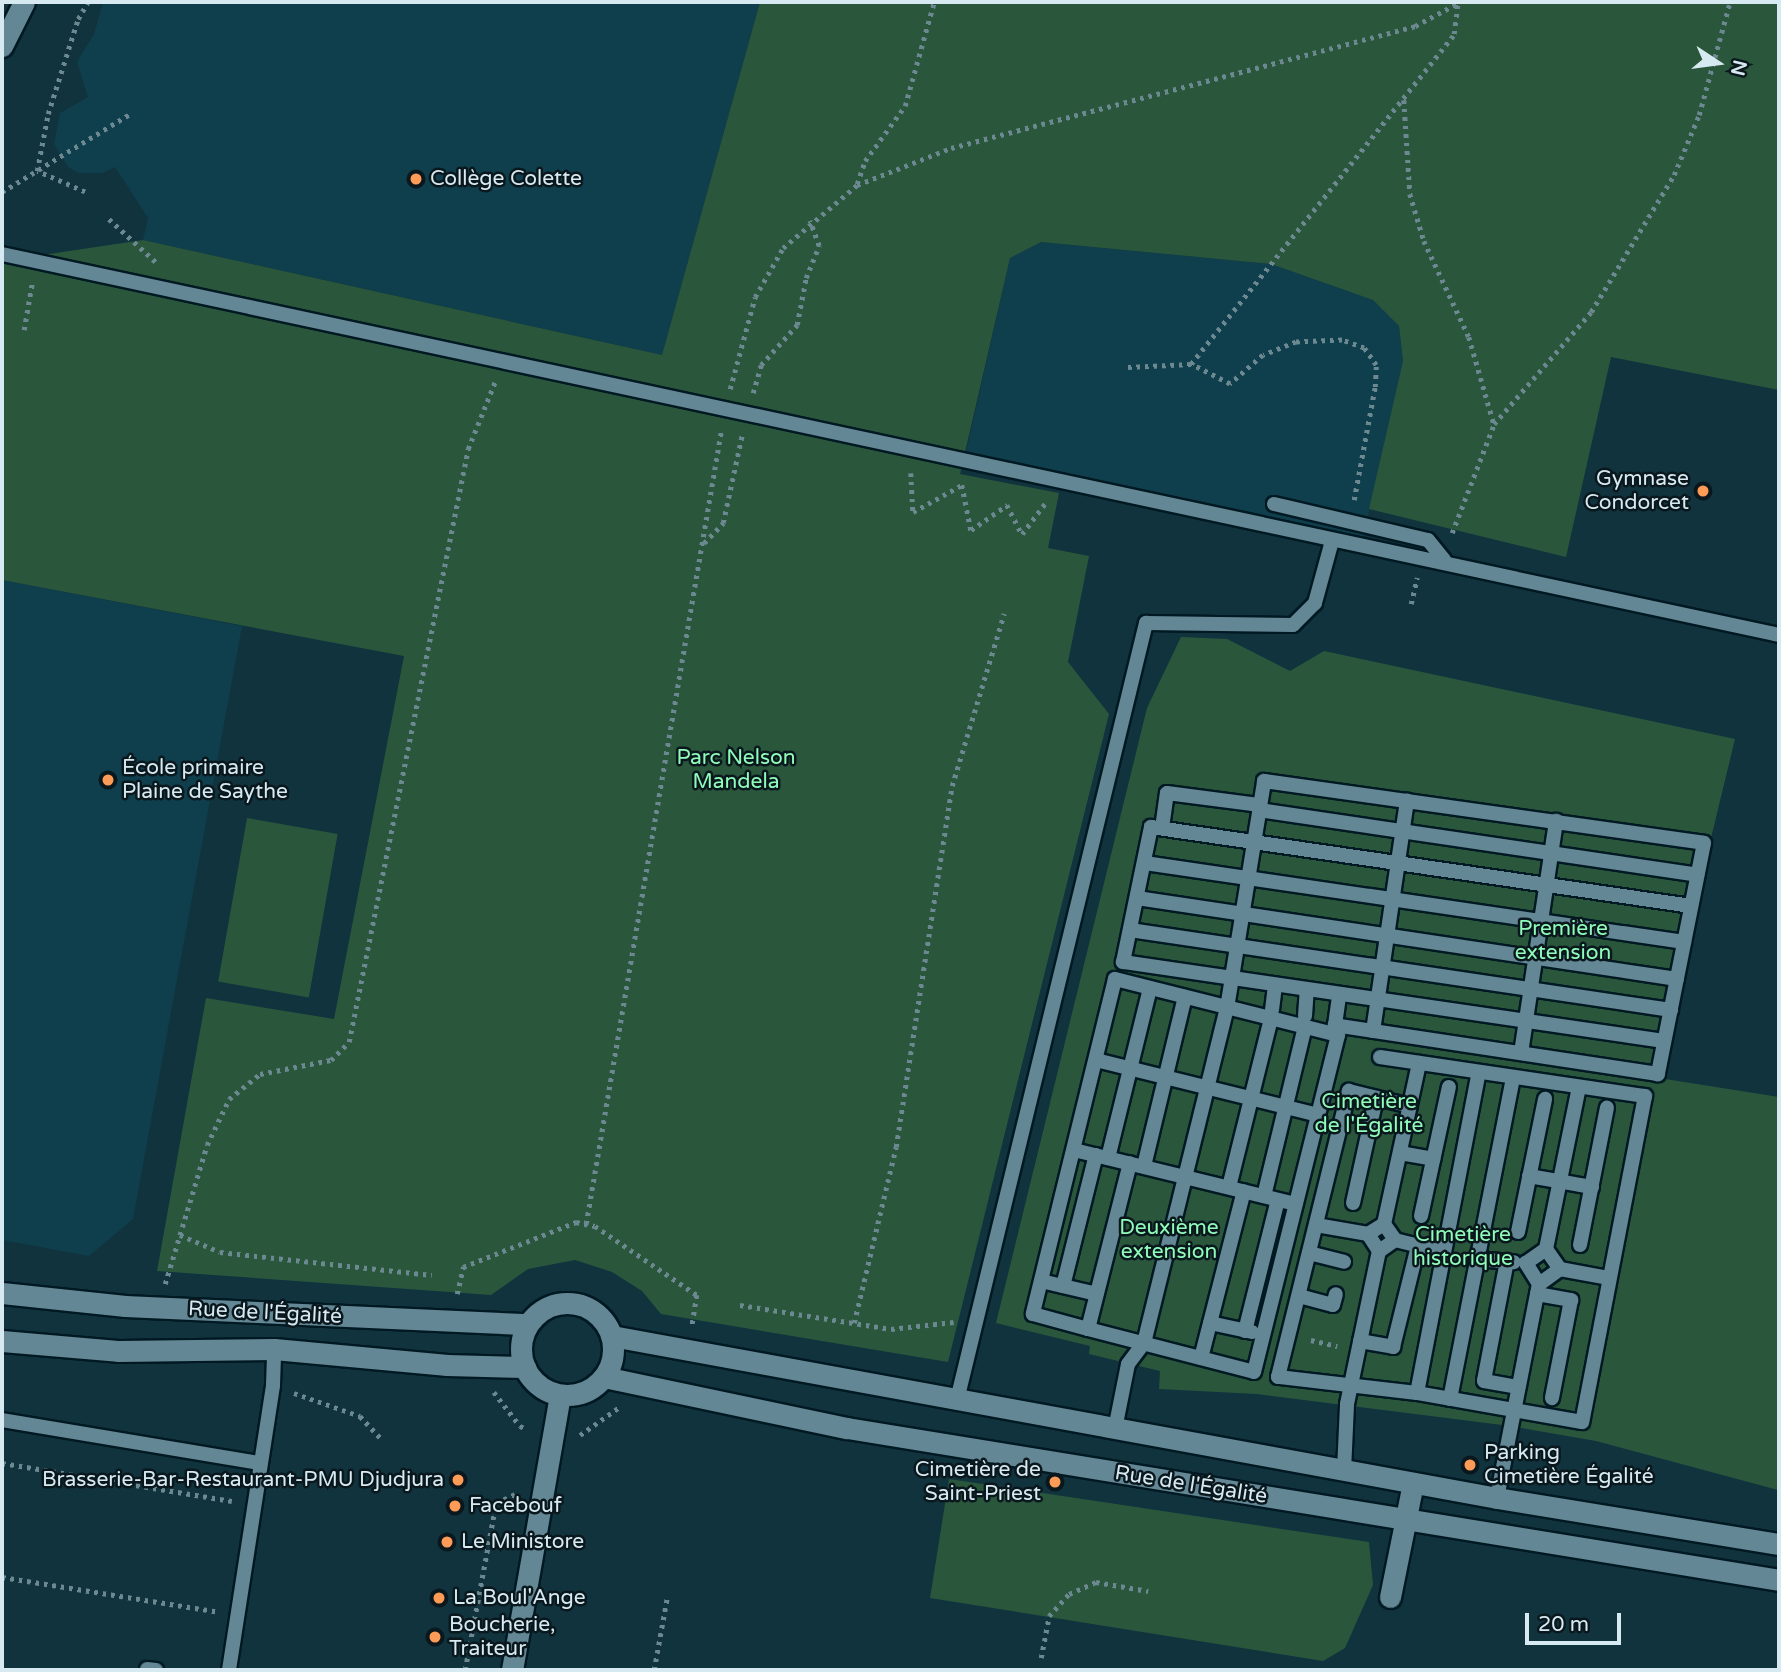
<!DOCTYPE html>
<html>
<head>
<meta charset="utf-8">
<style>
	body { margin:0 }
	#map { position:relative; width:1781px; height:1672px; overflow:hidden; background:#10333e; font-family:"Varela Round",sans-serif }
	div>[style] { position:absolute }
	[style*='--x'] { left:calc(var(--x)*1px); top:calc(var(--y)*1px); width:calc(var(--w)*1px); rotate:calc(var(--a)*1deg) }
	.built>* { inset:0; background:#0f3e4c }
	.green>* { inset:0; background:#2a573c; transform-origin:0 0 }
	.path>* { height:4.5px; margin-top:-2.25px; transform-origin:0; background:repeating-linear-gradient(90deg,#6c8891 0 3.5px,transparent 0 8.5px) }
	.roads { filter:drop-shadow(2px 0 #011922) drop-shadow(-2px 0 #011922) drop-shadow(0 2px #011922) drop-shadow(0 -2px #011922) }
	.service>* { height:14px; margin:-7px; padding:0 7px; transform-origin:7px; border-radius:7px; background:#638794 }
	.minor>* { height:21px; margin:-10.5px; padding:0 10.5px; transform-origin:10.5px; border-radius:10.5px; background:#638794 }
	.tertiary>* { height:21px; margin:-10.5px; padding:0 10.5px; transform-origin:10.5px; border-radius:10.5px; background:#638794 }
	.tertiary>.ring { margin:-10.5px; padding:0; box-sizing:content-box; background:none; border:21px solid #638794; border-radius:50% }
	.dots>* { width:19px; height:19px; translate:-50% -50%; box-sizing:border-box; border:4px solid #0a181e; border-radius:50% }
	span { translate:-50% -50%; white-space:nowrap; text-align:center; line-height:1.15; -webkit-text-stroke:5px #0a181e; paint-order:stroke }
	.poi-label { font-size:21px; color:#d7eaf1 }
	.left { translate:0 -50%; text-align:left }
	.right { translate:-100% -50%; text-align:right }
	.park-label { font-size:21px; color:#90fcb9 }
	.street-label { font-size:21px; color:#d7eaf1 }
	.frame { position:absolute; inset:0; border:4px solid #d7eaf1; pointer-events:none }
	.north { position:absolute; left:1683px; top:28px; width:70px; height:70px; -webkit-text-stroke:5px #0a181e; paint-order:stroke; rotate:103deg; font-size:19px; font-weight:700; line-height:28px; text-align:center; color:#d7eaf1 }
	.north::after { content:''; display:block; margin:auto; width:24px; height:32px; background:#d7eaf1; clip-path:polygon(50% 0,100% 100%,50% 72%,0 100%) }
	.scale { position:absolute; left:1525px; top:1613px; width:96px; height:32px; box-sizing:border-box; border:4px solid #d7eaf1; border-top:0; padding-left:9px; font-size:21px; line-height:24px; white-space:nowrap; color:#d7eaf1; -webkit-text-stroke:5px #0a181e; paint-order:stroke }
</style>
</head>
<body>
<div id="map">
	<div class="built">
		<div style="clip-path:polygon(103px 2px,760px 2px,662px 355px,143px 240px,148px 218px,115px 167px,103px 173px,78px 173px,68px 167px,54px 144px,60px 113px,88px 97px,77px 62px,94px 34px)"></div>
		<div style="clip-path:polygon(1041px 242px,1271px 264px,1373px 300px,1399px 326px,1403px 361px,1363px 539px,966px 452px,1010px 258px)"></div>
		<div style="clip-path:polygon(2px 580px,242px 626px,133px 1219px,89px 1256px,2px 1240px)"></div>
	</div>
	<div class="green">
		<div style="clip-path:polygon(760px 2px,1779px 2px,1779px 390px,1611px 357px,1566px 557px,1369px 509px,1403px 361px,1399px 326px,1373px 300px,1271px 264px,1041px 242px,1010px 258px,960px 474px,1059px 493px,1048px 548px,1089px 556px,1068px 662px,1109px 714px,948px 1362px,661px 1314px,642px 1291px,612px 1272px,575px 1260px,528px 1269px,491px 1295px,157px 1271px,206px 998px,334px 1019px,404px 656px,2px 580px,2px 261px,143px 240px,662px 355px)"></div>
		<div style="clip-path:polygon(1181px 637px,1227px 639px,1290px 671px,1324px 651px,1735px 739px,1711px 838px,1665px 1079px,1779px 1097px,1778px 1490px,1596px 1441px,1510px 1426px,1257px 1394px,1159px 1389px,1160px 1371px,1089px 1354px,1090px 1346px,996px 1323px,1147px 708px)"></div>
		<div style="left:247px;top:818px;width:92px;height:166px;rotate:10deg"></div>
		<div style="clip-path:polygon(949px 1479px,1369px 1542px,1373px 1585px,1345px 1648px,1323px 1661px,930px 1598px)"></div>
	</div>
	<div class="path">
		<div style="--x:1404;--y:100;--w:94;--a:86.3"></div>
		<div style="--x:1410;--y:194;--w:49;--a:73.4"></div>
		<div style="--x:1424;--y:241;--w:106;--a:64.9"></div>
		<div style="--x:1469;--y:337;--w:91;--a:74"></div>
		<div style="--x:857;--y:184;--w:24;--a:-71"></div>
		<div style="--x:865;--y:161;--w:68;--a:-54"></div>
		<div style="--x:905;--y:106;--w:108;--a:-74.4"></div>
		<div style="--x:2;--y:192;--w:150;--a:-31.4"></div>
		<div style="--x:85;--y:192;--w:52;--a:-156.4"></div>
		<div style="--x:37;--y:171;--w:58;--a:-79.1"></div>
		<div style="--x:48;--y:114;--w:100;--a:-72.5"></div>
		<div style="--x:78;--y:19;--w:20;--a:-60"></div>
		<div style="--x:109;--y:219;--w:65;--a:42.5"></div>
		<div style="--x:24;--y:330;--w:48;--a:-80.3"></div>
		<div style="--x:1128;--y:367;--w:63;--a:-2.7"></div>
		<div style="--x:730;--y:389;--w:95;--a:-74.8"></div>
		<div style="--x:755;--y:297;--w:56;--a:-60.3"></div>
		<div style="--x:783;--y:248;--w:97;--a:-40.4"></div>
		<div style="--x:857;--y:185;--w:101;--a:-21.5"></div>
		<div style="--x:951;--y:148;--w:480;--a:-14.7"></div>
		<div style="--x:1415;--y:26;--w:51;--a:-28.1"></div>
		<div style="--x:753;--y:393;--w:29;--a:-74"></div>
		<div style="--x:761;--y:365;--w:54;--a:-48"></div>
		<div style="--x:797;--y:325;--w:48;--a:-79.2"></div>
		<div style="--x:806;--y:278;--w:35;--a:-68"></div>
		<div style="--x:819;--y:246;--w:27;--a:-110"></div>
		<div style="--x:911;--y:473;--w:39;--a:87"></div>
		<div style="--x:913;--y:512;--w:56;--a:-28.9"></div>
		<div style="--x:962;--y:485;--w:46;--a:78.7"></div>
		<div style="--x:971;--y:530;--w:44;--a:-34.8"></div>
		<div style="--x:1007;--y:505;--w:33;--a:63"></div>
		<div style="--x:1022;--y:534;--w:40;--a:-53"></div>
		<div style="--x:1354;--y:500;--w:115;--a:-79.5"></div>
		<div style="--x:1375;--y:387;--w:22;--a:-87"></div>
		<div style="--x:1376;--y:365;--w:21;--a:-125"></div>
		<div style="--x:1364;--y:348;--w:23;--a:-160"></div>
		<div style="--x:1342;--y:340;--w:46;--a:177.5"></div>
		<div style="--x:1296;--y:342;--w:35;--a:158"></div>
		<div style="--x:1263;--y:355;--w:44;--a:138.7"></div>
		<div style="--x:1230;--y:384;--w:44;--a:-152.9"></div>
		<div style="--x:1191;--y:364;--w:422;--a:-51.4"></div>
		<div style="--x:1454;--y:34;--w:31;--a:-83"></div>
		<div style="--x:1452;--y:533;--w:117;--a:-68.9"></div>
		<div style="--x:1494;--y:424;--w:148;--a:-49.1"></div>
		<div style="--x:1591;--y:312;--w:160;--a:-58.8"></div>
		<div style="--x:1674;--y:175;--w:65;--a:-67.4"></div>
		<div style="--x:1699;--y:115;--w:117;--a:-74.7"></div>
		<div style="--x:704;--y:543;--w:28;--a:-46"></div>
		<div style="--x:723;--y:523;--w:90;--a:-77.8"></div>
		<div style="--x:1411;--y:604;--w:27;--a:-77"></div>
		<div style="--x:586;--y:1224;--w:803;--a:-80.33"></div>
		<div style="--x:180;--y:1235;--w:43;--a:23"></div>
		<div style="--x:220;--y:1252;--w:213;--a:6.2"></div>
		<div style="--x:165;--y:1284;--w:145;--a:-73.2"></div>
		<div style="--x:207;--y:1145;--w:51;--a:-64.4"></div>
		<div style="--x:229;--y:1099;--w:40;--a:-39"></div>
		<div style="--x:260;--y:1074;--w:72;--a:-11.2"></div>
		<div style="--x:331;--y:1060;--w:25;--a:-45"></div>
		<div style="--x:349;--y:1042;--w:605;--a:-78.65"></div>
		<div style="--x:468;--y:449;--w:72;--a:-68.1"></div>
		<div style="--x:457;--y:1294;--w:28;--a:-77"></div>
		<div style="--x:463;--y:1267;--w:122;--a:-21.7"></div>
		<div style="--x:576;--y:1222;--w:19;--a:12"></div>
		<div style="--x:595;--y:1226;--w:123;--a:34.1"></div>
		<div style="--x:697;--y:1295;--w:31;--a:99"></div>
		<div style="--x:740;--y:1305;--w:153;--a:9"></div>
		<div style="--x:891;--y:1329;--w:63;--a:-6.3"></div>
		<div style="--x:854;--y:1323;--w:181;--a:-76.6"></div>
		<div style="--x:896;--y:1147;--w:365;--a:-81.2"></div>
		<div style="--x:952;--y:786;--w:180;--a:-73.2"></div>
		<div style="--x:1311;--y:1340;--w:27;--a:13"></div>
		<div style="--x:494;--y:1392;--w:43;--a:52.6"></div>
		<div style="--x:520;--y:1426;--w:8;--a:23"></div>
		<div style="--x:294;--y:1393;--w:70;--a:19.2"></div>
		<div style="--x:360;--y:1416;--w:33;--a:47"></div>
		<div style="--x:580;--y:1435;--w:47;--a:-35.4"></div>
		<div style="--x:2;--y:1463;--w:233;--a:9.4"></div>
		<div style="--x:2;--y:1577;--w:216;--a:9.1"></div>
		<div style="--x:1041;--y:1658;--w:43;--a:-79.2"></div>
		<div style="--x:1049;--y:1616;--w:30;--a:-48"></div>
		<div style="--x:1069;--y:1594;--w:30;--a:-24"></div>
		<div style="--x:1096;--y:1582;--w:53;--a:9.8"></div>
		<div style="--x:465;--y:1670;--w:170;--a:-79.5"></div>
		<div style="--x:496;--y:1503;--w:21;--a:-25"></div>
		<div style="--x:654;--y:1670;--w:73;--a:-79.8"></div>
	</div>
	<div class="roads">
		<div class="service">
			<div style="--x:2;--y:254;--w:1817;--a:12.1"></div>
			<div style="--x:1274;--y:504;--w:158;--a:13.2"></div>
			<div style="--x:1428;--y:540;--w:26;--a:51"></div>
			<div style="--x:1259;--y:810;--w:443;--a:8.4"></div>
			<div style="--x:1162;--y:828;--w:35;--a:-82"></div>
			<div style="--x:1167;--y:793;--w:94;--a:7.4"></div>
			<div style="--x:1145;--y:863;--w:545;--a:8.34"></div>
			<div style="--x:1137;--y:898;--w:546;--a:8.53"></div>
			<div style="--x:1130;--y:930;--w:547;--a:8.41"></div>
			<div style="--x:1272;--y:1010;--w:25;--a:-83"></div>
			<div style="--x:1305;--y:1016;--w:26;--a:-86"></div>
			<div style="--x:1373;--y:1031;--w:233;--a:-81.6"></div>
			<div style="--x:1664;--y:1041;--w:547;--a:-171.69"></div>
			<div style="--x:1123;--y:962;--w:138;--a:-78.3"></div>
			<div style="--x:1151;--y:827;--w:546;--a:8.32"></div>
			<div style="--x:1521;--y:1053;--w:235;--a:-81.4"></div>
			<div style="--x:1380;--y:1057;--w:268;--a:8.4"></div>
			<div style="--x:1645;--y:1096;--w:332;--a:100.9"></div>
			<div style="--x:1582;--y:1422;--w:168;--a:-170"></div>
			<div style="--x:1417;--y:1393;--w:140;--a:-173.4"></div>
			<div style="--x:1278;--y:1377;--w:295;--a:-76.1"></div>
			<div style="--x:1349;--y:1091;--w:63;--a:13.8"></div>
			<div style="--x:1096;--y:1060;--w:229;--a:13.9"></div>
			<div style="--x:1074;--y:1150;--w:228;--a:13.7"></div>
			<div style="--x:1400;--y:1153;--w:34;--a:10"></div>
			<div style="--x:1108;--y:1158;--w:175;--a:-76.1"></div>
			<div style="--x:1144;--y:1166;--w:174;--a:-76.4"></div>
			<div style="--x:1529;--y:1176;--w:64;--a:9.9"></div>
			<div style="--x:1229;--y:1187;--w:173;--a:-76"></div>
			<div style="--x:1264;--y:1196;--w:174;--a:-76.4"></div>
			<div style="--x:1353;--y:1203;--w:107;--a:-77.6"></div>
			<div style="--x:1421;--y:1216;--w:132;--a:-77.8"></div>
			<div style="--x:1384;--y:1224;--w:165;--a:-77.7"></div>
			<div style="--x:1316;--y:1225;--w:53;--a:9.8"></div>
			<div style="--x:1518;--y:1232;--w:136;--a:-78.5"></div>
			<div style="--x:1395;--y:1240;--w:19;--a:145"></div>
			<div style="--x:1379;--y:1251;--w:20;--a:-123"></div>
			<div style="--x:1368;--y:1234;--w:19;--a:-32"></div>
			<div style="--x:1384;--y:1224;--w:19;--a:55"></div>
			<div style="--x:1395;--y:1240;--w:50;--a:13.8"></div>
			<div style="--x:1580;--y:1245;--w:140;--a:-78.9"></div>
			<div style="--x:1546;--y:1249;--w:165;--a:-78.5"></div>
			<div style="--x:1309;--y:1253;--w:36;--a:14"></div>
			<div style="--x:1477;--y:1259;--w:37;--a:5"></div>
			<div style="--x:1507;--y:1261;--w:122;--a:100.9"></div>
			<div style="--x:1484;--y:1381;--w:35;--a:10"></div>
			<div style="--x:1560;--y:1269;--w:26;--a:144"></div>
			<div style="--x:1539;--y:1284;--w:25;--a:-122"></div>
			<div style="--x:1526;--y:1263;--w:24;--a:-35"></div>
			<div style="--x:1546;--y:1249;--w:24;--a:55"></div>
			<div style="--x:1560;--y:1269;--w:50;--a:10.4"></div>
			<div style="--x:1041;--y:1281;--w:57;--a:13.1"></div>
			<div style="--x:1063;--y:1286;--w:135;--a:-75.9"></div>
			<div style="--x:1537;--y:1294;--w:35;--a:10"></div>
			<div style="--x:1571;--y:1300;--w:100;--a:101"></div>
			<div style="--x:1299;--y:1296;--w:35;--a:15"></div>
			<div style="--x:1333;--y:1305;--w:11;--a:-75"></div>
			<div style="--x:1210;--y:1323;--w:43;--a:12.1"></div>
			<div style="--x:1088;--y:1329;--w:171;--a:14.5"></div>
			<div style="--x:1254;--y:1372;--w:347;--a:-76"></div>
			<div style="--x:1338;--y:1035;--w:230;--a:-165.9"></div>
			<div style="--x:1115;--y:979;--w:345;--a:103.8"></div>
			<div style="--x:1033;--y:1314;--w:57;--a:15.3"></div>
			<div style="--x:1088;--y:1329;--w:171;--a:-75.8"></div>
			<div style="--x:1245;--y:1331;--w:135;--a:-75.9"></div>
			<div style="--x:1360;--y:1341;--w:34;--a:10"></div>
			<div style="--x:1393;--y:1347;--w:104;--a:-76.1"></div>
			<div style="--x:1201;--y:1358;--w:172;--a:-75.6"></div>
			<div style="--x:1417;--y:1393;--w:327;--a:-79.1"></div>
			<div style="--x:1450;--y:1399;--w:328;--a:-78.9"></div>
			<div style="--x:957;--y:1400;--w:800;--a:-76.33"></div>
			<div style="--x:1146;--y:623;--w:147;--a:0.8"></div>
			<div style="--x:1293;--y:625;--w:31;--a:-45"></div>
			<div style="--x:1315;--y:603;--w:64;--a:-74.7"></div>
			<div style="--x:2;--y:1420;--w:262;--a:9.5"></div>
			<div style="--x:1115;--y:1429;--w:66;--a:-78.7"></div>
			<div style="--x:1128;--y:1364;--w:26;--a:-53"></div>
			<div style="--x:1144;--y:1343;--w:345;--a:-76.1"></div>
			<div style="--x:1227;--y:1008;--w:230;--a:-80.7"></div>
			<div style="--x:1264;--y:781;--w:444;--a:8"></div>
			<div style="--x:1704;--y:843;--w:236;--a:101.3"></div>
			<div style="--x:1658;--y:1074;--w:327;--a:-171.4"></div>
			<div style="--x:1335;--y:1025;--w:30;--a:-82"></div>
			<div style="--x:1344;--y:1471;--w:67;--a:-87.4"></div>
			<div style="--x:1347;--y:1404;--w:156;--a:-78.2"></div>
			<div style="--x:1497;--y:1498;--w:218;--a:-78.9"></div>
			<div style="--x:147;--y:1669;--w:9;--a:6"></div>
			<div style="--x:229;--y:1670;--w:288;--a:-81.2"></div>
			<div style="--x:273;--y:1385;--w:36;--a:-88"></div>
		</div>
		<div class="minor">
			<div style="--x:2;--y:46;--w:49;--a:-63.4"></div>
			<div style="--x:1390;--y:1597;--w:116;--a:-78.6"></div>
			<div style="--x:512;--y:1670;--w:279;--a:-80.1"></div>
		</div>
		<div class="tertiary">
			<div style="--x:2;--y:1293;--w:124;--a:6"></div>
			<div style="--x:125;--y:1306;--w:403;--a:2.6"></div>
			<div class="ring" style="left:521px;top:1303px;width:71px;height:71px"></div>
			<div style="--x:612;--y:1336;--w:900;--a:10.37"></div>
			<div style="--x:1497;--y:1498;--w:286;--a:9.3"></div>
			<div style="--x:2;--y:1341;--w:116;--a:4.9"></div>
			<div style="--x:118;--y:1351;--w:156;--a:-0.7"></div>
			<div style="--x:274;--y:1349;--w:174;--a:5.3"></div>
			<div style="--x:447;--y:1365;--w:78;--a:1.5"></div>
			<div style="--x:604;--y:1377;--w:248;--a:11.9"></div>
			<div style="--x:847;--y:1428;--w:944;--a:9.26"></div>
		</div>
	</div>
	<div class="dots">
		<div style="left:416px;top:179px;background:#fe9c57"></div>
		<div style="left:1703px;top:491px;background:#fe9c57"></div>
		<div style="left:108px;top:780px;background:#fe9c57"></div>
		<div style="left:1470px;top:1465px;background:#fe9c57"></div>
		<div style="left:458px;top:1480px;background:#fe9c57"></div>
		<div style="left:1055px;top:1482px;background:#fe9c57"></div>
		<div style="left:455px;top:1506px;background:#fe9c57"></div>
		<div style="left:447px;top:1542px;background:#fe9c57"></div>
		<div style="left:439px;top:1598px;background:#fe9c57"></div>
		<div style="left:435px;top:1637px;background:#fe9c57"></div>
	</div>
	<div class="poi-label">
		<span class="left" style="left:430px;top:179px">Collège Colette</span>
		<span class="right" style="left:1689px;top:491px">Gymnase<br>Condorcet</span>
		<span class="left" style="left:122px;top:780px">École primaire<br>Plaine de Saythe</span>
		<span class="left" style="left:1484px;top:1465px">Parking<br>Cimetière Égalité</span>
		<span class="right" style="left:1041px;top:1482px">Cimetière de<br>Saint-Priest</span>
		<span class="right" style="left:444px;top:1480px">Brasserie-Bar-Restaurant-PMU Djudjura</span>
		<span class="left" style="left:469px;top:1506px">Facebouf</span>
		<span class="left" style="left:461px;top:1542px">Le Ministore</span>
		<span class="left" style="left:453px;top:1598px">La Boul'Ange</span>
		<span class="left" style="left:449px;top:1637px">Boucherie,<br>Traiteur</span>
	</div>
	<div class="park-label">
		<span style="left:736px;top:770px">Parc Nelson<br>Mandela</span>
		<span style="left:1563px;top:941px">Première<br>extension</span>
		<span style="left:1369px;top:1114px">Cimetière<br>de l'Égalité</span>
		<span style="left:1169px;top:1240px">Deuxième<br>extension</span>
		<span style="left:1463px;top:1247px">Cimetière<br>historique</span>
	</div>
	<div class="street-label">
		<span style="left:265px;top:1313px;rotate:3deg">Rue de l'Égalité</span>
		<span style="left:1191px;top:1485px;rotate:9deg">Rue de l'Égalité</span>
	</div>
	<div class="frame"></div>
	<div class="north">N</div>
	<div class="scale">20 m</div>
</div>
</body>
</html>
